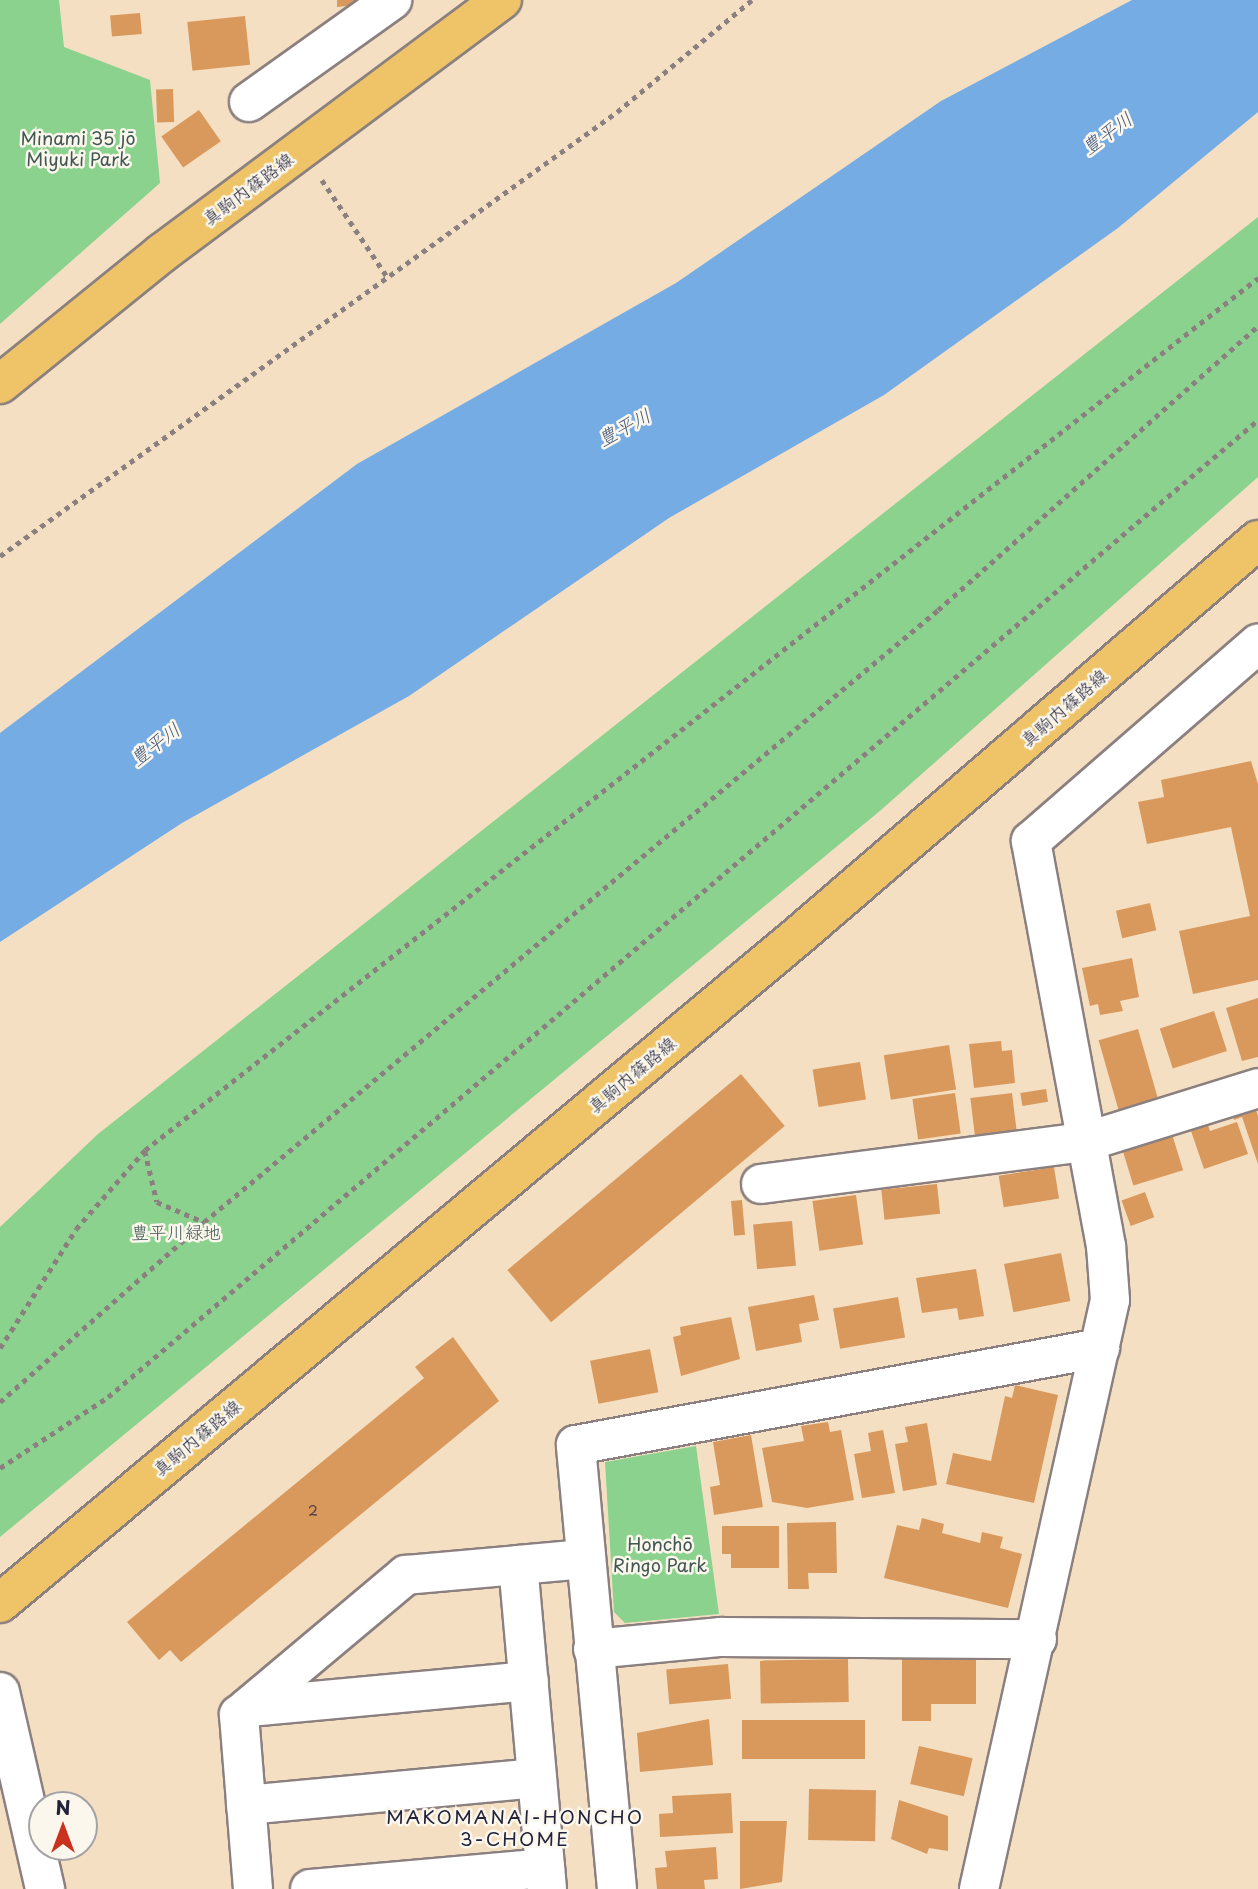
<!DOCTYPE html>
<html>
<head>
<meta charset="utf-8">
<style>
	body { margin:0 }
	#map { position:relative; width:1258px; height:1889px; overflow:hidden; background:#f4dfc3; font-family:"Playpen Sans","Klee One",sans-serif }
	div>[style] { position:absolute }
	[style*='--x'] { left:calc(var(--x)*1px); top:calc(var(--y)*1px); width:calc(var(--w)*1px); rotate:calc(var(--a)*1deg) }
	.green>* { inset:0; background:#8ad28d }
	.water>* { inset:0; background:#76ace4 }
	.building>* { inset:0; background:#d9995c; transform-origin:0 0 }
	.path>* { height:4.5px; margin-top:-2.25px; transform-origin:0; background:repeating-linear-gradient(90deg,#8b807f 0 5px,transparent 0 10px) }
	.roads { filter:drop-shadow(2px 0 #8b807f) drop-shadow(-2px 0 #8b807f) drop-shadow(0 2px #8b807f) drop-shadow(0 -2px #8b807f) }
	.minor>* { height:38px; margin:-19px; padding:0 19px; transform-origin:19px; border-radius:19px; background:#fff }
	.major>* { height:38px; margin:-19px; padding:0 19px; transform-origin:19px; border-radius:19px; background:#efc469 }
	span { translate:-50% -50%; white-space:nowrap; text-align:center; line-height:1.15; -webkit-text-stroke:5px #fbf7ec; paint-order:stroke }
	.number-label { font-size:14px; color:#504043 }
	.number-label span { -webkit-text-stroke-width:0 }
	.park-label { font-size:18px; color:#415754 }
	.street-label { font-size:18px; color:#22223b }
	.water-label { font-size:19px; color:#44597f; font-style:italic }
	.neighbourhood-label { font-size:19px; color:#22223b; letter-spacing:2px }
	.north { position:absolute; left:28px; top:1791px; width:70px; height:70px; box-sizing:border-box; background:#fbf7ec; border:2px solid #a4a2a5; border-radius:50%; rotate:0deg; font-size:19px; font-weight:700; line-height:28px; text-align:center; color:#22223b }
	.north::after { content:''; display:block; margin:auto; width:24px; height:32px; background:#c8321e; clip-path:polygon(50% 0,100% 100%,50% 72%,0 100%) }
</style>
</head>
<body>
<div id="map">
	<div class="green">
		<div style="clip-path:polygon(0 0,59px 0,64px 47px,150px 80px,160px 183px,0 324px)"></div>
		<div style="clip-path:polygon(1258px 217px,1258px 477px,881px 810px,0 1537px,0 1227px,98px 1134px)"></div>
		<div style="clip-path:polygon(696px 1446px,719px 1614px,625px 1623px,614px 1612px,605px 1462px)"></div>
	</div>
	<div class="water">
		<div style="clip-path:polygon(1132px 0,1258px 0,1258px 112px,1118px 228px,884px 395px,669px 518px,409px 696px,182px 823px,0 942px,0 733px,357px 464px,676px 283px,941px 101px)"></div>
	</div>
	<div class="building">
		<div style="clip-path:polygon(337px 0,366px 0,366px 4px,337px 7px)"></div>
		<div style="left:140px;top:13px;width:21px;height:30px;rotate:85deg"></div>
		<div style="left:245px;top:16px;width:49px;height:58px;rotate:84deg"></div>
		<div style="left:173px;top:89px;width:33px;height:17px;rotate:88deg"></div>
		<div style="left:199px;top:110px;width:38px;height:46px;rotate:55deg"></div>
		<div style="clip-path:polygon(1251px 761px,1258px 784px,1258px 980px,1193px 994px,1179px 931px,1250px 916px,1231px 827px,1147px 844px,1138px 802px,1164px 797px,1161px 780px)"></div>
		<div style="left:1150px;top:903px;width:28px;height:35px;rotate:77deg"></div>
		<div style="clip-path:polygon(1132px 958px,1139px 997px,1120px 1001px,1123px 1011px,1100px 1015px,1098px 1004px,1090px 1006px,1082px 968px)"></div>
		<div style="clip-path:polygon(1258px 998px,1258px 1057px,1242px 1061px,1226px 1008px)"></div>
		<div style="left:1214px;top:1011px;width:42px;height:57px;rotate:72deg"></div>
		<div style="left:1138px;top:1029px;width:74px;height:41px;rotate:74deg"></div>
		<div style="clip-path:polygon(1001px 1041px,1002px 1051px,1012px 1050px,1015px 1083px,974px 1088px,969px 1044px)"></div>
		<div style="left:949px;top:1045px;width:45px;height:66px;rotate:81deg"></div>
		<div style="left:860px;top:1062px;width:38px;height:48px;rotate:81deg"></div>
		<div style="left:741px;top:1074px;width:68px;height:305px;rotate:50deg"></div>
		<div style="left:1046px;top:1089px;width:13px;height:26px;rotate:81deg"></div>
		<div style="left:955px;top:1093px;width:41px;height:43px;rotate:82deg"></div>
		<div style="left:1012px;top:1093px;width:38px;height:42px;rotate:83deg"></div>
		<div style="clip-path:polygon(1254px 1103px,1258px 1116px,1258px 1164px,1242px 1117px,1234px 1120px,1231px 1110px)"></div>
		<div style="clip-path:polygon(1206px 1119px,1210px 1131px,1237px 1122px,1248px 1154px,1204px 1169px,1189px 1125px)"></div>
		<div style="left:1172px;top:1134px;width:38px;height:52px;rotate:73deg"></div>
		<div style="left:1054px;top:1167px;width:32px;height:56px;rotate:81deg"></div>
		<div style="left:937px;top:1184px;width:30px;height:56px;rotate:84deg"></div>
		<div style="left:1145px;top:1192px;width:27px;height:25px;rotate:70deg"></div>
		<div style="left:856px;top:1195px;width:50px;height:44px;rotate:82deg"></div>
		<div style="left:742px;top:1200px;width:35px;height:11px;rotate:85deg"></div>
		<div style="left:792px;top:1221px;width:45px;height:39px;rotate:85deg"></div>
		<div style="left:1061px;top:1253px;width:49px;height:58px;rotate:79deg"></div>
		<div style="clip-path:polygon(976px 1269px,984px 1316px,959px 1320px,957px 1308px,922px 1313px,916px 1278px)"></div>
		<div style="clip-path:polygon(814px 1295px,819px 1320px,799px 1324px,802px 1342px,756px 1351px,748px 1307px)"></div>
		<div style="left:898px;top:1297px;width:41px;height:66px;rotate:80deg"></div>
		<div style="clip-path:polygon(731px 1317px,740px 1359px,681px 1376px,673px 1337px,681px 1335px,680px 1327px)"></div>
		<div style="clip-path:polygon(453px 1337px,499px 1401px,181px 1662px,170px 1650px,159px 1660px,127px 1622px,424px 1378px,415px 1367px)"></div>
		<div style="left:650px;top:1349px;width:44px;height:61px;rotate:79deg"></div>
		<div style="clip-path:polygon(1015px 1385px,1058px 1395px,1034px 1503px,946px 1484px,953px 1453px,991px 1461px,1005px 1396px,1012px 1398px)"></div>
		<div style="clip-path:polygon(828px 1422px,830px 1432px,841px 1430px,854px 1500px,807px 1508px,772px 1502px,762px 1448px,804px 1441px,801px 1426px)"></div>
		<div style="clip-path:polygon(927px 1423px,937px 1485px,903px 1491px,895px 1444px,908px 1442px,905px 1427px)"></div>
		<div style="clip-path:polygon(883px 1430px,895px 1493px,862px 1498px,854px 1454px,871px 1451px,868px 1433px)"></div>
		<div style="clip-path:polygon(751px 1435px,763px 1507px,714px 1515px,710px 1487px,720px 1485px,713px 1442px)"></div>
		<div style="clip-path:polygon(922px 1518px,944px 1524px,942px 1533px,980px 1543px,982px 1532px,1003px 1537px,1000px 1548px,1022px 1554px,1008px 1608px,884px 1578px,897px 1525px,919px 1530px)"></div>
		<div style="clip-path:polygon(836px 1522px,837px 1573px,808px 1573px,809px 1589px,788px 1589px,787px 1523px)"></div>
		<div style="clip-path:polygon(722px 1526px,779px 1526px,779px 1568px,731px 1568px,731px 1554px,722px 1554px)"></div>
		<div style="left:848px;top:1659px;width:43px;height:88px;rotate:89deg"></div>
		<div style="clip-path:polygon(902px 1659px,976px 1660px,976px 1704px,931px 1704px,931px 1721px,902px 1721px)"></div>
		<div style="left:728px;top:1664px;width:35px;height:62px;rotate:85deg"></div>
		<div style="clip-path:polygon(709px 1719px,713px 1765px,640px 1772px,637px 1733px)"></div>
		<div style="left:742px;top:1720px;width:123px;height:39px"></div>
		<div style="left:919px;top:1746px;width:55px;height:39px;rotate:13deg"></div>
		<div style="left:809px;top:1789px;width:67px;height:51px;rotate:1deg"></div>
		<div style="clip-path:polygon(731px 1793px,733px 1833px,660px 1837px,659px 1814px,673px 1813px,672px 1796px)"></div>
		<div style="clip-path:polygon(899px 1800px,948px 1816px,948px 1851px,929px 1848px,927px 1854px,891px 1839px)"></div>
		<div style="clip-path:polygon(740px 1821px,787px 1821px,782px 1882px,740px 1889px)"></div>
		<div style="clip-path:polygon(716px 1847px,718px 1879px,704px 1880px,705px 1889px,657px 1889px,655px 1868px,667px 1867px,665px 1851px)"></div>
	</div>
	<div class="path">
		<div style="--x:322;--y:180;--w:115;--a:56"></div>
		<div style="--x:0;--y:556;--w:760;--a:-35.74"></div>
		<div style="--x:617;--y:112;--w:175;--a:-39.7"></div>
		<div style="--x:145;--y:1151;--w:52;--a:76.8"></div>
		<div style="--x:157;--y:1202;--w:51;--a:23.1"></div>
		<div style="--x:0;--y:1348;--w:141;--a:-57.4"></div>
		<div style="--x:76;--y:1229;--w:105;--a:-48.9"></div>
		<div style="--x:145;--y:1150;--w:1414;--a:-38.08"></div>
		<div style="--x:0;--y:1402;--w:272;--a:-41.4"></div>
		<div style="--x:204;--y:1222;--w:956;--a:-39.82"></div>
		<div style="--x:938;--y:610;--w:428;--a:-41.6"></div>
		<div style="--x:0;--y:1468;--w:129;--a:-33.3"></div>
		<div style="--x:108;--y:1397;--w:1509;--a:-40.35"></div>
	</div>
	<div class="roads">
		<div class="minor">
			<div style="--x:249;--y:102;--w:176;--a:-35.5"></div>
			<div style="--x:761;--y:1184;--w:327;--a:-7.4"></div>
			<div style="--x:1085;--y:1142;--w:181;--a:-17.3"></div>
			<div style="--x:593;--y:1649;--w:129;--a:-5.4"></div>
			<div style="--x:721;--y:1637;--w:316;--a:0.4"></div>
			<div style="--x:0;--y:1692;--w:202;--a:77.1"></div>
			<div style="--x:249;--y:1707;--w:281;--a:-5.3"></div>
			<div style="--x:246;--y:1805;--w:292;--a:-5.3"></div>
			<div style="--x:253;--y:1889;--w:175;--a:-94.6"></div>
			<div style="--x:239;--y:1715;--w:218;--a:-40"></div>
			<div style="--x:406;--y:1575;--w:112;--a:-5.1"></div>
			<div style="--x:310;--y:1889;--w:236;--a:-5.1"></div>
			<div style="--x:547;--y:1889;--w:325;--a:-95.1"></div>
			<div style="--x:518;--y:1565;--w:67;--a:-5.1"></div>
			<div style="--x:617;--y:1889;--w:446;--a:-95.3"></div>
			<div style="--x:576;--y:1445;--w:533;--a:-10.49"></div>
			<div style="--x:979;--y:1889;--w:603;--a:-77.46"></div>
			<div style="--x:1110;--y:1300;--w:54;--a:-94.2"></div>
			<div style="--x:1106;--y:1246;--w:412;--a:-100.5"></div>
			<div style="--x:1031;--y:841;--w:301;--a:-41"></div>
		</div>
		<div class="major">
			<div style="--x:0;--y:384;--w:208;--a:-39"></div>
			<div style="--x:162;--y:253;--w:424;--a:-36.7"></div>
			<div style="--x:0;--y:1603;--w:1040;--a:-39.89"></div>
			<div style="--x:798;--y:936;--w:607;--a:-40.72"></div>
		</div>
	</div>
	<div class="number-label">
		<span style="left:313px;top:1511px">2</span>
	</div>
	<div class="park-label">
		<span style="left:78px;top:149px">Minami 35 jō<br>Miyuki Park</span>
		<span style="left:176px;top:1232px">豊平川緑地</span>
		<span style="left:660px;top:1555px">Honchō<br>Ringo Park</span>
	</div>
	<div class="street-label">
		<span style="left:248px;top:189px;rotate:-37deg">真駒内篠路線</span>
		<span style="left:1064px;top:708px;rotate:-41deg">真駒内篠路線</span>
		<span style="left:632px;top:1075px;rotate:-40deg">真駒内篠路線</span>
		<span style="left:197px;top:1438px;rotate:-40deg">真駒内篠路線</span>
	</div>
	<div class="water-label">
		<span style="left:1107px;top:133px;rotate:-36deg">豊平川</span>
		<span style="left:624px;top:427px;rotate:-28deg">豊平川</span>
		<span style="left:155px;top:744px;rotate:-37deg">豊平川</span>
	</div>
	<div class="neighbourhood-label">
		<span style="left:515px;top:1828px">MAKOMANAI-HONCHO<br>3-CHOME</span>
	</div>
	<div class="north">N</div>
</div>
</body>
</html>
